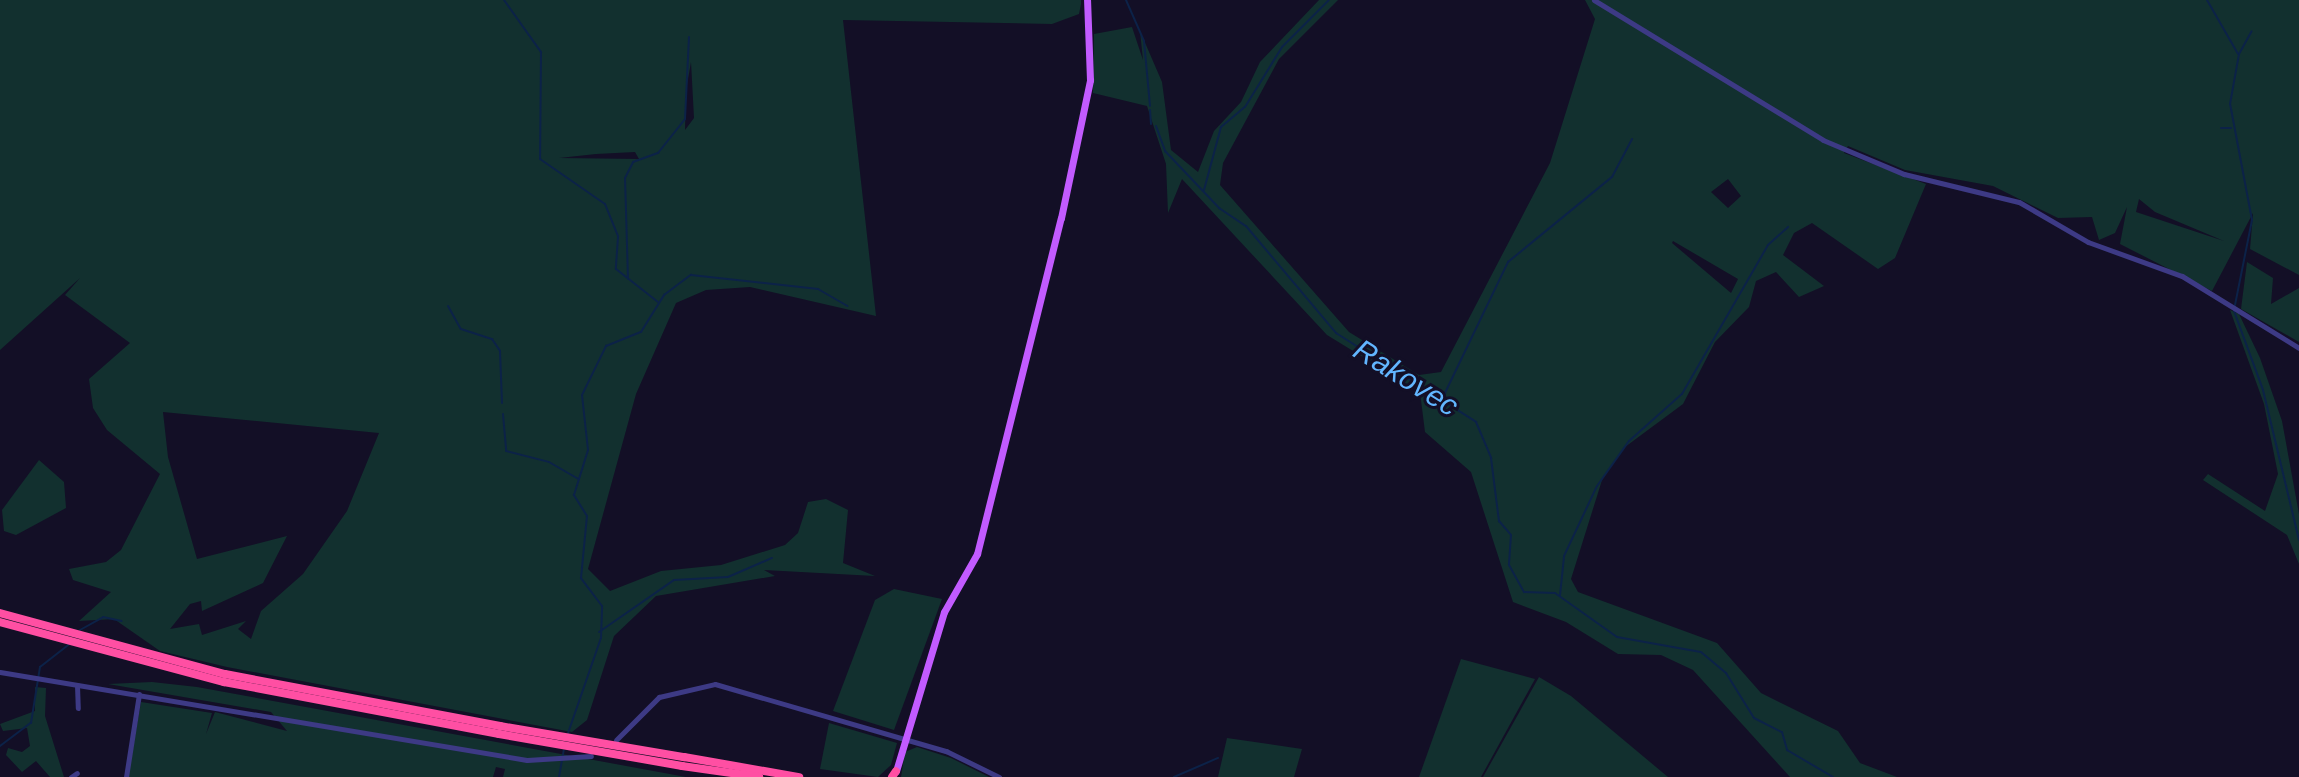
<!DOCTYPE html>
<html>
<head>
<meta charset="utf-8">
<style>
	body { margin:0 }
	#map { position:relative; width:2299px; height:777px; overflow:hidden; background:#130f26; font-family:Arial,sans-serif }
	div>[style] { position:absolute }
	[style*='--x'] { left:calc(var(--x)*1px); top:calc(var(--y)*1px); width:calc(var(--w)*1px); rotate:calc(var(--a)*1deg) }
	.green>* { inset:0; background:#12302f }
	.stream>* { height:2px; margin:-1px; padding:0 1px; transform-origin:1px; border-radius:1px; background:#0c2248 }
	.minor>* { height:5px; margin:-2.5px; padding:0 2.5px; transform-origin:2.5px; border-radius:2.5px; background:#3d3a85 }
	.major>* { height:7px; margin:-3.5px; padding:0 3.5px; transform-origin:3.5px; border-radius:3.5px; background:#c25bff }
	.highway>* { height:8px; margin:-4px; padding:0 4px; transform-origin:4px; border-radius:4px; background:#ff4fa3 }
	.highway-bridge>* { height:8px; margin:-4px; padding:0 4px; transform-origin:4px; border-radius:4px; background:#ff4fa3 }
	span { translate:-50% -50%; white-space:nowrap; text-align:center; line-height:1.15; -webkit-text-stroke:6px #130f26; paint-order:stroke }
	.water-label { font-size:30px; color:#62b6ff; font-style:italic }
</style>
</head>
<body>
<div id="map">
	<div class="green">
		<div style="clip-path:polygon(evenodd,0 0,1081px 0,1081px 4px,1079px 14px,1052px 24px,843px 20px,876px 316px,750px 287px,706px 290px,676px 303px,636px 394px,588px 569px,610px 591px,661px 571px,721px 565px,785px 545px,798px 533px,808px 502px,826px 499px,848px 510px,843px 563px,875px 576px,764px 570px,775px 576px,656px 596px,614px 636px,587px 720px,572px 732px,227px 667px,160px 651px,114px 619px,79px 621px,111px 592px,73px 580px,69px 569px,106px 562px,121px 550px,160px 474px,107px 430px,93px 408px,89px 379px,130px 343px,65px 295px,80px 278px,0 350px,0 0,691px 62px,694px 118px,685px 130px,686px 91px,691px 62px,0 0,635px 152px,639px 159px,559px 158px,596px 154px,635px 152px,0 0,163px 412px,379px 433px,347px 511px,303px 574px,261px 611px,251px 639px,238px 629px,246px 621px,202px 635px,199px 624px,170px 629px,190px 604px,201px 601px,202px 611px,263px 583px,287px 536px,197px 559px,168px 457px,163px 412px)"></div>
		<div style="clip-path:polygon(evenodd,1319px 0,1338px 0,1279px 59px,1223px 163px,1220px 185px,1349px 332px,1419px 375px,1441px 372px,1550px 163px,1595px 19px,1585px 0,2299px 0,2299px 275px,2250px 249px,2253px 213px,2212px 291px,2120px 244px,2127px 207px,2115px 233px,2099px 240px,2092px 217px,2058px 218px,1993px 186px,1905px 170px,1848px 146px,1844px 153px,1926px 184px,1895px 258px,1878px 269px,1812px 223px,1794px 233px,1783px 255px,1824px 286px,1799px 297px,1776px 272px,1756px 281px,1749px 307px,1715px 342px,1683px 404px,1625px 447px,1603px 477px,1571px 579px,1578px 592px,1717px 643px,1761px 693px,1838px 731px,1860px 763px,1897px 777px,1790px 777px,1693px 670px,1661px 655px,1618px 654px,1566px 622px,1513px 602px,1471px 472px,1425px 432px,1420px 392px,1327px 335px,1182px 179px,1168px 213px,1166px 164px,1147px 106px,1093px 93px,1094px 34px,1132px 27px,1143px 60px,1140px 31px,1162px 82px,1171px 150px,1198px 172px,1214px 131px,1241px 102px,1260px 62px,1319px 0,1728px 179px,1741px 196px,1728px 208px,1711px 192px,1728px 179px,1319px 0,2139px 199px,2155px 212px,2224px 241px,2136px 212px,2139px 199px,1319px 0,1673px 241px,1738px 279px,1731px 293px,1672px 243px,1673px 241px)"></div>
		<div style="clip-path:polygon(2247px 262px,2273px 278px,2271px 304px,2299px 288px,2299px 342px,2241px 309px)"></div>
		<div style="clip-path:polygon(2230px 310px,2239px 314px,2260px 358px,2282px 421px,2299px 514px,2299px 564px,2287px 535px,2203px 480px,2208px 474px,2265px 511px,2278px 474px,2264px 404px)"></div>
		<div style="clip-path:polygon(39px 460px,64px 482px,66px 508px,16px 535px,4px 531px,2px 510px)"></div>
		<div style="clip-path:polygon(894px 589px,942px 599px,894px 730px,833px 711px,875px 600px)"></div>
		<div style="clip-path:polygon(1461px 659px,1535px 679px,1481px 777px,1419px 777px)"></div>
		<div style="clip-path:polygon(1539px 677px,1571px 696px,1668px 777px,1483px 777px)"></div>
		<div style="clip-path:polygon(152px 682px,197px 687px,686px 777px,503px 777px,505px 769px,496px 767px,493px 777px,128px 777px,141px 702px,212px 713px,206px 734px,215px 712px,287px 731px,271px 712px,108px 684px)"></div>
		<div style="clip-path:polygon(35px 687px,46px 688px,45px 716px,64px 777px,50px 777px,36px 761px,22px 772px,6px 755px,8px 748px,22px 752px,30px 746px,27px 728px,3px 731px,0 724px,35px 711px)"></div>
		<div style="clip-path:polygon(829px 723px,897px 743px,891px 765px,878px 777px,820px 769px)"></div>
		<div style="clip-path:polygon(1227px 738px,1302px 749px,1294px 777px,1218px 777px)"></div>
		<div style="clip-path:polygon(917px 747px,951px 758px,989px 777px,901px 777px,905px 752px)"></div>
	</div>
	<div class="stream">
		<div style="--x:504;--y:0;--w:64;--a:54.6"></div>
		<div style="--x:541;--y:52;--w:107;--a:90.5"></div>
		<div style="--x:540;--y:159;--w:79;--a:34.7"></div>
		<div style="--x:605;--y:204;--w:35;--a:68"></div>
		<div style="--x:618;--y:237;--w:32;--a:94"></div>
		<div style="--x:616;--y:269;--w:53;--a:38.2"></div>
		<div style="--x:1126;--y:0;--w:45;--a:66.3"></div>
		<div style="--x:1144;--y:41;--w:65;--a:84.7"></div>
		<div style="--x:2207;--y:0;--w:62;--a:60.1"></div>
		<div style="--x:1150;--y:110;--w:14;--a:86"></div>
		<div style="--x:1156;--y:126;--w:27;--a:70"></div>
		<div style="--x:1165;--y:151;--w:79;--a:46.5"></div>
		<div style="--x:1219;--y:208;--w:32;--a:34"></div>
		<div style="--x:1246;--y:226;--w:140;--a:49.9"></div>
		<div style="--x:1336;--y:333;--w:166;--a:32.4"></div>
		<div style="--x:1476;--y:422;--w:39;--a:67"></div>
		<div style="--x:1491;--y:458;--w:64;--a:82.8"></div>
		<div style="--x:1499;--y:521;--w:18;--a:49"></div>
		<div style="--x:1511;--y:535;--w:30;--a:94"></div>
		<div style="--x:1509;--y:565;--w:31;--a:61"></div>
		<div style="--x:1524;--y:592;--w:31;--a:2"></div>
		<div style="--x:1555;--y:593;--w:76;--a:35.4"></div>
		<div style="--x:1617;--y:637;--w:85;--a:10.1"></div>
		<div style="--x:1701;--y:652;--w:33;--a:40"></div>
		<div style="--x:1726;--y:673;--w:53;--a:58.1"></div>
		<div style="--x:1754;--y:718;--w:31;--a:27"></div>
		<div style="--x:1782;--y:732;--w:19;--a:74"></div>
		<div style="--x:1787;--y:750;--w:53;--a:30.4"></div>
		<div style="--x:2221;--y:128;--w:10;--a:0"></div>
		<div style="--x:1204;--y:190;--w:65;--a:-74.9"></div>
		<div style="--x:1221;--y:127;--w:31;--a:-40"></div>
		<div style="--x:1245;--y:107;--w:70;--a:-58.3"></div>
		<div style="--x:1282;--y:47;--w:66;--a:-45"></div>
		<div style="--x:628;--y:279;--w:101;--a:-91.7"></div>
		<div style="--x:625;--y:178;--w:18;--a:-63"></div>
		<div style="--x:633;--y:162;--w:27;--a:-20"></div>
		<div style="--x:658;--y:153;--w:43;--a:-51.5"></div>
		<div style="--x:685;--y:119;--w:82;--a:-87.2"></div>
		<div style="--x:2235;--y:305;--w:87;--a:-78.7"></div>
		<div style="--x:2252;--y:220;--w:118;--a:-100.7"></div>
		<div style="--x:2230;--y:104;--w:51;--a:-79.8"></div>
		<div style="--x:2239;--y:54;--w:26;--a:-61"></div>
		<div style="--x:448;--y:306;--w:26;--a:61"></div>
		<div style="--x:461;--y:329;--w:33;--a:18"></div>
		<div style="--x:492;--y:339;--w:14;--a:56"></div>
		<div style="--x:500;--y:351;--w:52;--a:87.8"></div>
		<div style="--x:2234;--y:311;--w:84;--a:69.8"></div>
		<div style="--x:2263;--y:390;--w:154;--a:76.5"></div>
		<div style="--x:1444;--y:395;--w:148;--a:-64.3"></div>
		<div style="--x:1508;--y:262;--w:134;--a:-39.3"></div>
		<div style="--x:1612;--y:177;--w:43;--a:-62.2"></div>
		<div style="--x:503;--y:414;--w:37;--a:85"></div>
		<div style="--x:506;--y:451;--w:44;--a:14.3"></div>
		<div style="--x:549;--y:462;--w:34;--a:30"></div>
		<div style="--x:1560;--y:595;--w:39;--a:-84"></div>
		<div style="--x:1564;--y:556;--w:77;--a:-64.8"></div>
		<div style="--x:1597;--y:486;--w:55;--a:-54.6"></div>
		<div style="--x:1629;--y:441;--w:71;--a:-41.6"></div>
		<div style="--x:1682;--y:394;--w:172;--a:-60"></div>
		<div style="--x:1768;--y:245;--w:27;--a:-42"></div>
		<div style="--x:80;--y:630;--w:26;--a:-29"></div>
		<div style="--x:103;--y:617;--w:19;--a:12"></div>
		<div style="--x:599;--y:632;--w:91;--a:-34.7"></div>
		<div style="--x:674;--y:580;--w:54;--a:-3.2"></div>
		<div style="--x:728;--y:577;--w:48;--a:-23.4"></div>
		<div style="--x:567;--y:736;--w:104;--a:-70.9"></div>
		<div style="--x:601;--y:638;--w:32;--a:-88"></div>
		<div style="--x:602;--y:606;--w:35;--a:-127"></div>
		<div style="--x:581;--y:578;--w:62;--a:-84.5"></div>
		<div style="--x:587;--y:516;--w:25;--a:-122"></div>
		<div style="--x:574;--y:495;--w:47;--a:-72.7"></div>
		<div style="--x:588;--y:450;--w:55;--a:-96.2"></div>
		<div style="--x:582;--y:395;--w:55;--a:-63.9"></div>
		<div style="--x:606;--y:346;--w:38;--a:-22"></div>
		<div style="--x:641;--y:332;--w:44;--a:-58.1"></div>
		<div style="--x:664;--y:295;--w:34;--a:-37"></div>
		<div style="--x:691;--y:275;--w:128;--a:6.3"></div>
		<div style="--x:818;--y:289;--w:34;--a:30"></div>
		<div style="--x:0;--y:746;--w:39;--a:-37"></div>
		<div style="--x:31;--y:723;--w:57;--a:-80.9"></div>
		<div style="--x:40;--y:667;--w:37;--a:-38"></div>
		<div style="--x:559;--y:777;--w:27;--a:-80"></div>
		<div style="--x:1174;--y:777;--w:48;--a:-23.4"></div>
	</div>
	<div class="minor">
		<div style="--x:1594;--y:0;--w:268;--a:31.4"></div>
		<div style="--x:1823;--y:140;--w:88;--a:22.8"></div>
		<div style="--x:1904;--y:174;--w:118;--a:13.7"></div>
		<div style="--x:2019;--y:202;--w:80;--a:30.1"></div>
		<div style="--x:2088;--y:242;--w:100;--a:19.9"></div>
		<div style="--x:2182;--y:276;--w:137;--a:31.6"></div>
		<div style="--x:0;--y:672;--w:534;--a:9.48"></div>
		<div style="--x:527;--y:760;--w:64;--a:-3.6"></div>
		<div style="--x:77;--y:685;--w:23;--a:88"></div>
		<div style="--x:616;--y:740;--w:61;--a:-45"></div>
		<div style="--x:659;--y:697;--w:57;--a:-13.1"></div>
		<div style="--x:715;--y:684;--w:241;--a:16.2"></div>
		<div style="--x:946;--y:751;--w:59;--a:26.1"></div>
		<div style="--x:71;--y:777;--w:7;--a:-34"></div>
		<div style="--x:126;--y:777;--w:84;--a:-81.1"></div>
	</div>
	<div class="major">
		<div style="--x:896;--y:771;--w:166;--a:-73.2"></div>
		<div style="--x:944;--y:612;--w:67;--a:-60.4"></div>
		<div style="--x:977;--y:554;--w:346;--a:-76"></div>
		<div style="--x:1061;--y:218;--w:141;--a:-78.1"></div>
		<div style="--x:1090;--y:80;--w:80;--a:-92.1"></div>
	</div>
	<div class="highway">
		<div style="--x:0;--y:613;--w:233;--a:15.2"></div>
		<div style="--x:225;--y:674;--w:280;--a:10.7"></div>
		<div style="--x:0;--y:622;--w:232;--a:15"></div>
		<div style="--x:224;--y:682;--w:280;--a:10.7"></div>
		<div style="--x:684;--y:757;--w:117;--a:9.9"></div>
		<div style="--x:682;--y:766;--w:78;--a:8.1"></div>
		<div style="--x:892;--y:777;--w:7;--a:-56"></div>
	</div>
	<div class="highway-bridge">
		<div style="--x:500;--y:726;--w:187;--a:9.6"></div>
		<div style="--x:499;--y:734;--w:186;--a:9.9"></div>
	</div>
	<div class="water-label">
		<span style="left:1406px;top:378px;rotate:32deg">Rakovec</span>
	</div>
</div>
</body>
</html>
